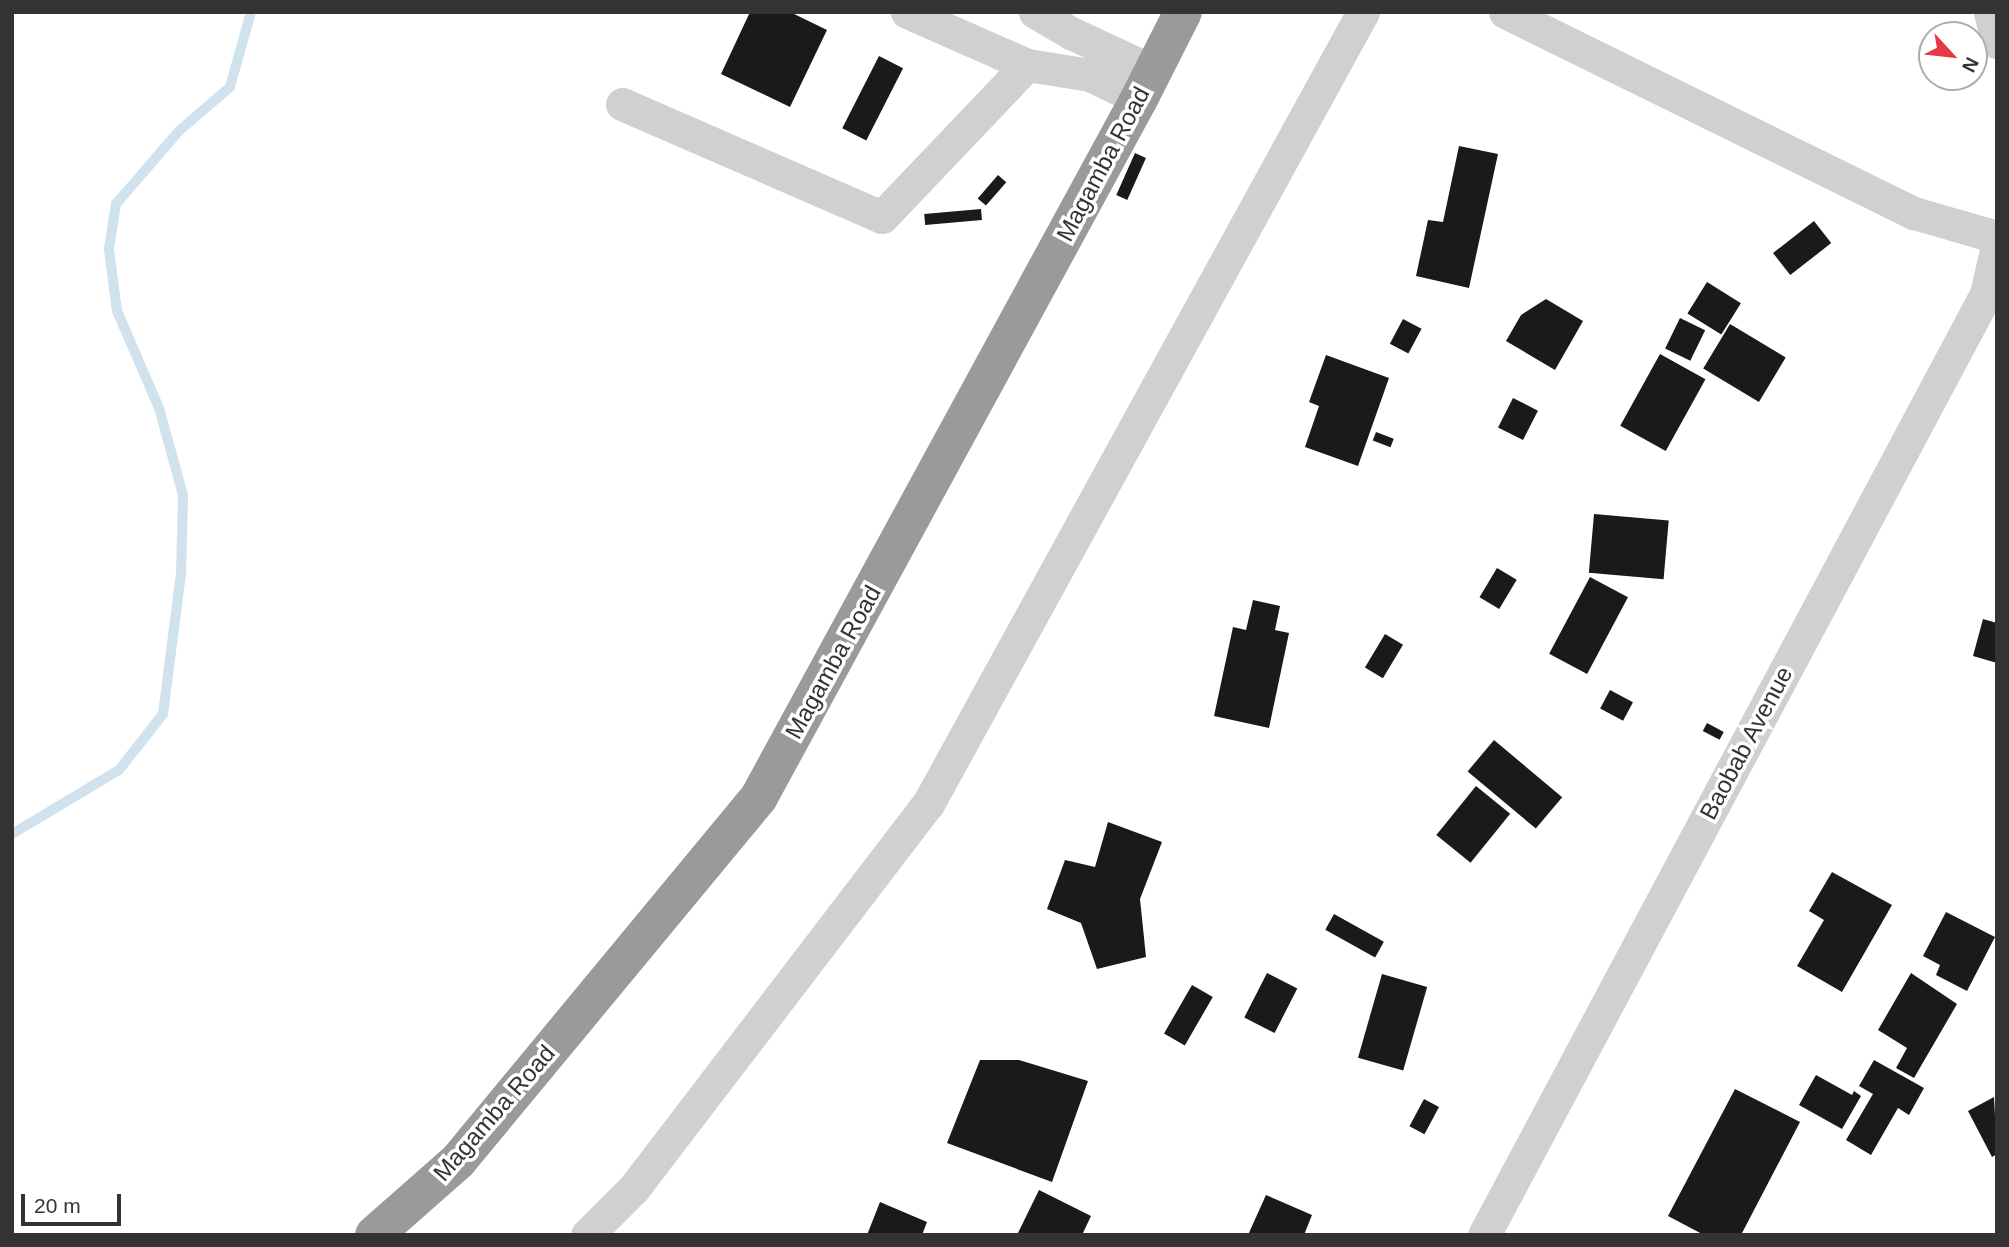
<!DOCTYPE html>
<html>
<head>
<meta charset="utf-8">
<style>
	body { margin:0 }
	#map { position:relative; width:2009px; height:1247px; overflow:hidden; background:#fff; font-family:Helvetica,sans-serif }
	div>[style] { position:absolute }
	[style*='--x'] { left:calc(var(--x)*1px); top:calc(var(--y)*1px); width:calc(var(--w)*1px); rotate:calc(var(--a)*1deg) }
	.stream>* { height:10px; margin:-5px; padding:0 5px; transform-origin:5px; border-radius:5px; background:#cfe2ee }
	.building>* { inset:0; background:#1a1a1a; transform-origin:0 0 }
	.minor>* { height:33px; margin:-16.5px; padding:0 16.5px; transform-origin:16.5px; border-radius:16.5px; background:#d0d0d0 }
	.highway>* { height:38px; margin:-19px; padding:0 19px; transform-origin:19px; border-radius:19px; background:#9a9a9a }
	span { translate:-50% -50%; white-space:nowrap; text-align:center; line-height:1.15; -webkit-text-stroke:7px #fff; paint-order:stroke }
	.street-label { font-size:24px; color:#333 }
	.frame { position:absolute; inset:0; border:14px solid #333; pointer-events:none }
	.north { position:absolute; left:1918px; top:21px; width:70px; height:70px; box-sizing:border-box; background:#fff; border:2px solid #adadad; border-radius:50%; rotate:117deg; font-size:19px; font-weight:700; line-height:28px; text-align:center; color:#333 }
	.north::after { content:''; display:block; margin:auto; width:24px; height:32px; background:#e63946; clip-path:polygon(50% 0,100% 100%,50% 72%,0 100%) }
	.scale { position:absolute; left:21px; top:1194px; width:100px; height:32px; box-sizing:border-box; border:4px solid #333; border-top:0; padding-left:9px; font-size:21px; line-height:24px; white-space:nowrap; color:#333; -webkit-text-stroke:5px #fff; paint-order:stroke }
</style>
</head>
<body>
<div id="map">
	<div class="stream">
		<div style="--x:12;--y:834;--w:125;--a:-30.9"></div>
		<div style="--x:119;--y:770;--w:71;--a:-51.8"></div>
		<div style="--x:163;--y:714;--w:141;--a:-82.7"></div>
		<div style="--x:181;--y:574;--w:79;--a:-88.5"></div>
		<div style="--x:183;--y:495;--w:90;--a:-105.4"></div>
		<div style="--x:159;--y:408;--w:106;--a:-113.4"></div>
		<div style="--x:117;--y:311;--w:63;--a:-97.4"></div>
		<div style="--x:109;--y:249;--w:46;--a:-81.2"></div>
		<div style="--x:116;--y:204;--w:96;--a:-49.2"></div>
		<div style="--x:179;--y:131;--w:67;--a:-40.8"></div>
		<div style="--x:230;--y:87;--w:78;--a:-74.4"></div>
	</div>
	<div class="building">
		<div style="clip-path:polygon(750px 12px,790px 12px,827px 30px,790px 107px,721px 74px)"></div>
		<div style="left:879px;top:56px;width:27px;height:81px;rotate:27deg"></div>
		<div style="clip-path:polygon(1459px 146px,1498px 154px,1469px 288px,1416px 276px,1428px 220px,1443px 222px)"></div>
		<div style="left:1135px;top:153px;width:12px;height:46px;rotate:24deg"></div>
		<div style="left:998px;top:175px;width:11px;height:31px;rotate:41deg"></div>
		<div style="left:981px;top:209px;width:11px;height:57px;rotate:85deg"></div>
		<div style="left:1814px;top:221px;width:28px;height:52px;rotate:52deg"></div>
		<div style="left:1707px;top:282px;width:40px;height:37px;rotate:32deg"></div>
		<div style="clip-path:polygon(1546px 299px,1583px 321px,1555px 370px,1506px 341px,1521px 315px)"></div>
		<div style="left:1680px;top:318px;width:28px;height:34px;rotate:26deg"></div>
		<div style="left:1403px;top:319px;width:21px;height:28px;rotate:28deg"></div>
		<div style="left:1730px;top:324px;width:65px;height:52px;rotate:31deg"></div>
		<div style="left:1660px;top:354px;width:52px;height:82px;rotate:29deg"></div>
		<div style="clip-path:polygon(1326px 355px,1389px 378px,1358px 466px,1305px 447px,1319px 406px,1309px 402px)"></div>
		<div style="left:1513px;top:398px;width:28px;height:33px;rotate:27deg"></div>
		<div style="left:1376px;top:432px;width:19px;height:9px;rotate:21deg"></div>
		<div style="left:1594px;top:514px;width:75px;height:59px;rotate:5deg"></div>
		<div style="left:1497px;top:568px;width:23px;height:34px;rotate:31deg"></div>
		<div style="left:1590px;top:577px;width:43px;height:87px;rotate:28deg"></div>
		<div style="clip-path:polygon(1253px 600px,1280px 606px,1275px 630px,1289px 633px,1269px 728px,1214px 716px,1233px 627px,1246px 630px)"></div>
		<div style="clip-path:polygon(1983px 619px,1997px 623px,1997px 663px,1973px 656px)"></div>
		<div style="left:1385px;top:634px;width:21px;height:39px;rotate:31deg"></div>
		<div style="left:1610px;top:690px;width:26px;height:21px;rotate:28deg"></div>
		<div style="left:1707px;top:723px;width:19px;height:9px;rotate:28deg"></div>
		<div style="left:1494px;top:740px;width:89px;height:41px;rotate:40deg"></div>
		<div style="left:1476px;top:786px;width:44px;height:63px;rotate:39deg"></div>
		<div style="clip-path:polygon(1108px 822px,1162px 842px,1140px 899px,1146px 957px,1097px 969px,1081px 923px,1047px 909px,1065px 860px,1095px 867px)"></div>
		<div style="clip-path:polygon(1832px 872px,1892px 905px,1842px 992px,1797px 966px,1824px 920px,1809px 911px)"></div>
		<div style="clip-path:polygon(1946px 912px,1995px 937px,1967px 991px,1936px 975px,1940px 965px,1923px 956px)"></div>
		<div style="left:1334px;top:914px;width:57px;height:18px;rotate:29deg"></div>
		<div style="left:1267px;top:973px;width:34px;height:50px;rotate:27deg"></div>
		<div style="clip-path:polygon(1911px 973px,1957px 1004px,1914px 1078px,1896px 1068px,1907px 1048px,1878px 1030px)"></div>
		<div style="left:1382px;top:974px;width:47px;height:87px;rotate:16deg"></div>
		<div style="left:1192px;top:985px;width:24px;height:56px;rotate:30deg"></div>
		<div style="clip-path:polygon(980px 1060px,1019px 1060px,1088px 1081px,1052px 1182px,947px 1143px)"></div>
		<div style="clip-path:polygon(1874px 1060px,1924px 1088px,1909px 1115px,1898px 1108px,1871px 1155px,1846px 1140px,1873px 1094px,1859px 1086px)"></div>
		<div style="clip-path:polygon(1816px 1075px,1852px 1095px,1854px 1091px,1861px 1096px,1842px 1129px,1799px 1105px)"></div>
		<div style="clip-path:polygon(1735px 1089px,1800px 1122px,1741px 1235px,1704px 1235px,1668px 1216px)"></div>
		<div style="clip-path:polygon(1994px 1097px,1997px 1154px,1992px 1157px,1968px 1111px)"></div>
		<div style="left:1424px;top:1099px;width:17px;height:31px;rotate:28deg"></div>
		<div style="clip-path:polygon(1039px 1190px,1091px 1216px,1082px 1235px,1017px 1235px)"></div>
		<div style="clip-path:polygon(1266px 1195px,1312px 1215px,1304px 1235px,1248px 1235px)"></div>
		<div style="clip-path:polygon(880px 1202px,927px 1222px,922px 1235px,867px 1235px)"></div>
	</div>
	<div class="minor">
		<div style="--x:907;--y:12;--w:131;--a:23.8"></div>
		<div style="--x:1035;--y:12;--w:42;--a:30.3"></div>
		<div style="--x:1071;--y:33;--w:90;--a:24.9"></div>
		<div style="--x:1505;--y:12;--w:456;--a:26.2"></div>
		<div style="--x:1914;--y:213;--w:86;--a:16.1"></div>
		<div style="--x:1990;--y:12;--w:31;--a:77"></div>
		<div style="--x:622;--y:104;--w:283;--a:23.5"></div>
		<div style="--x:882;--y:217;--w:210;--a:-46.4"></div>
		<div style="--x:1027;--y:65;--w:64;--a:9"></div>
		<div style="--x:1090;--y:75;--w:55;--a:26.1"></div>
		<div style="--x:587;--y:1235;--w:66;--a:-45"></div>
		<div style="--x:634;--y:1188;--w:484;--a:-52.6"></div>
		<div style="--x:928;--y:804;--w:904;--a:-61.22"></div>
		<div style="--x:1484;--y:1235;--w:1067;--a:-61.92"></div>
		<div style="--x:1986;--y:294;--w:49;--a:-77.1"></div>
	</div>
	<div class="highway">
		<div style="--x:374;--y:1235;--w:112;--a:-41.4"></div>
		<div style="--x:458;--y:1161;--w:472;--a:-50.4"></div>
		<div style="--x:759;--y:797;--w:795;--a:-61.44"></div>
		<div style="--x:1139;--y:99;--w:97;--a:-63.2"></div>
	</div>
	<div class="street-label">
		<span style="left:1103px;top:164px;rotate:-62deg">Magamba Road</span>
		<span style="left:833px;top:662px;rotate:-61deg">Magamba Road</span>
		<span style="left:1746px;top:743px;rotate:-62deg">Baobab Avenue</span>
		<span style="left:494px;top:1113px;rotate:-49deg">Magamba Road</span>
	</div>
	<div class="frame"></div>
	<div class="north">N</div>
	<div class="scale">20 m</div>
</div>
</body>
</html>
